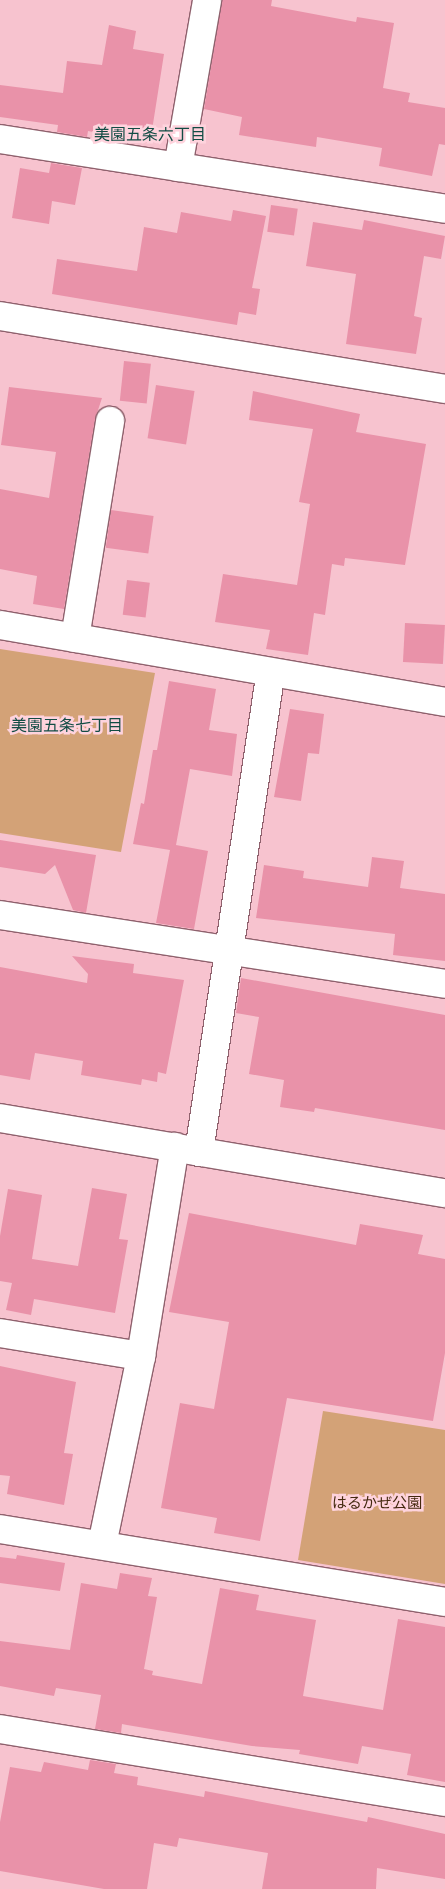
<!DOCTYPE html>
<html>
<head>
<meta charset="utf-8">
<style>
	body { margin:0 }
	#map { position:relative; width:445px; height:1889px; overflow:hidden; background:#f7c3cf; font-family:Ubuntu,"Noto Sans JP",sans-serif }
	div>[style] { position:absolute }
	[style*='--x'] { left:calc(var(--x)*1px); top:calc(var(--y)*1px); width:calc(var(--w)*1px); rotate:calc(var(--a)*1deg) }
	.green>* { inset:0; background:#d3a277 }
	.building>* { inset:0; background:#e992a9; transform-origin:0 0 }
	.roads { filter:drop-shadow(1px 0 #8f616d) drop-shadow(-1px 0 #8f616d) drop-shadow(0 1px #8f616d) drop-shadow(0 -1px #8f616d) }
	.minor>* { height:28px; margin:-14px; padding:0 14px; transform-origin:14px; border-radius:14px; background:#fff }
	span { translate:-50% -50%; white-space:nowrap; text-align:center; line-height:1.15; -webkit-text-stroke:5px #fed3dd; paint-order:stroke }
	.park-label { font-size:15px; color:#43280e }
	.neighbourhood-label { font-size:16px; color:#114c44 }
</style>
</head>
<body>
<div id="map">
	<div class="green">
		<div style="clip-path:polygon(0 649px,155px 673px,121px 852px,0 833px)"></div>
		<div style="clip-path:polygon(323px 1411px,445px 1430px,445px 1584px,298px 1560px)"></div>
	</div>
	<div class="building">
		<div style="clip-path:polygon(222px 0,272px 0,271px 6px,356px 22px,357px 17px,394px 23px,383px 88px,410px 93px,408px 102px,445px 108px,445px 145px,439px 144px,432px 176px,379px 166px,382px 148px,317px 137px,316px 147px,239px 135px,242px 117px,204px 109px)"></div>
		<div style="clip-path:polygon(109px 25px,136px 31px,133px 49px,164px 54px,150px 143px,88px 131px,87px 137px,57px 132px,58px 125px,0 117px,0 85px,63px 93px,67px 61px,102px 65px)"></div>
		<div style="clip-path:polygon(51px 163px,82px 168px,75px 205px,52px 201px,49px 224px,12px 218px,20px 168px,49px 173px)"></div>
		<div style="left:271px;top:205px;width:27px;height:27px;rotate:8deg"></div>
		<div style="clip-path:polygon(233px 210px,266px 216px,252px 288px,260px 289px,256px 315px,239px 312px,237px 325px,52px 294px,57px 259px,137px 271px,144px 227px,177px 233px,181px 212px,231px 221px)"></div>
		<div style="clip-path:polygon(364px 220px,445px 236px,441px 259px,424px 256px,414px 316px,422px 318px,416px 354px,346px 344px,356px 274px,306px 266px,313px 222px,362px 230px)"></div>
		<div style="left:124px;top:361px;width:27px;height:40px;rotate:6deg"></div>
		<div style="left:156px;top:385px;width:39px;height:54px;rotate:9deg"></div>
		<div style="clip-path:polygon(9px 387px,102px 398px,95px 419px,64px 609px,33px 604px,37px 576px,0 569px,0 489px,49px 498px,56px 452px,1px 445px)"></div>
		<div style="clip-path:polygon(253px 391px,360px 414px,356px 432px,426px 444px,405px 565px,345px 558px,344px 566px,332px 564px,325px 615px,314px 613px,308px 655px,266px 649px,270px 630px,215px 622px,223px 574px,297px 585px,310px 504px,299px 502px,313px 429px,249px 420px)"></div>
		<div style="left:111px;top:510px;width:43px;height:38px;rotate:8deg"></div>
		<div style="left:127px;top:580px;width:23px;height:35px;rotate:7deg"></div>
		<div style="left:405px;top:623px;width:40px;height:39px;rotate:3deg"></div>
		<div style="clip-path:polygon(169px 681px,216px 689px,209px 730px,237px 734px,232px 776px,190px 769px,176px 845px,208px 851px,194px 929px,156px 923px,170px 850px,133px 844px,141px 803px,144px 804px,153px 750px,157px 750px)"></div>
		<div style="clip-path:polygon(290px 709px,324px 714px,319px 754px,308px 753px,301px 801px,274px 797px)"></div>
		<div style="clip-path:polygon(0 840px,96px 855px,86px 913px,73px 910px,55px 865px,45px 874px,0 867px)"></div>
		<div style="clip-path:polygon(372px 857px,404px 861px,400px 888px,445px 894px,445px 961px,393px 955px,395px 934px,256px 918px,264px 865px,304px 871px,303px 878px,368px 887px)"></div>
		<div style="clip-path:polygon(72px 956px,134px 964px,133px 973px,184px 980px,166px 1074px,158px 1072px,157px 1082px,142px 1079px,141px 1085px,81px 1075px,83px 1061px,35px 1053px,30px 1080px,0 1075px,0 967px,87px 983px,88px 974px)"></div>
		<div style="clip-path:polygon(241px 978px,445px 1015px,445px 1130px,315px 1108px,314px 1112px,280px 1107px,284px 1080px,249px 1074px,259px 1017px,236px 1013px)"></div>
		<div style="clip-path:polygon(92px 1188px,127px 1194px,119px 1239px,128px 1240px,115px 1313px,34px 1299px,31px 1315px,6px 1310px,12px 1283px,0 1281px,0 1236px,8px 1189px,42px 1195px,32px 1259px,78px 1266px)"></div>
		<div style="clip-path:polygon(189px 1213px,356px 1245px,360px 1224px,423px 1235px,418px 1254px,445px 1259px,445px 1353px,433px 1421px,287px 1398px,260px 1541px,214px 1533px,217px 1518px,161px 1508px,180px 1403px,214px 1409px,229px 1322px,169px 1312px)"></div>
		<div style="clip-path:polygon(0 1366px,76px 1382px,64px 1453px,73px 1454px,64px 1505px,7px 1494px,10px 1476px,0 1475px)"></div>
		<div style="clip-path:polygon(17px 1555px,65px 1563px,60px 1591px,0 1583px,0 1557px,16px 1559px)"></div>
		<div style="clip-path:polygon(120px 1573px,152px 1578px,148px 1596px,157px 1597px,144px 1669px,153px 1671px,152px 1675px,202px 1684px,220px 1588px,259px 1595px,256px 1610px,316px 1620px,303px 1696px,383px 1710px,398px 1619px,445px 1627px,445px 1782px,407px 1775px,411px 1754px,362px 1746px,358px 1764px,299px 1754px,300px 1750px,252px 1746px,127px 1725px,122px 1724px,121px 1733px,95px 1729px,101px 1695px,56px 1688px,54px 1696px,0 1686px,0 1641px,70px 1650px,81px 1583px,117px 1589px)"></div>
		<div style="clip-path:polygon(90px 1760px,116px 1764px,114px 1773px,138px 1777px,137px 1785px,204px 1797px,205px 1791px,367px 1822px,368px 1817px,445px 1834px,445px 1879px,377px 1868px,376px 1889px,262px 1889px,268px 1853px,179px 1838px,177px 1847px,154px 1843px,147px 1889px,104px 1889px,0 1871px,0 1822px,10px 1767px,41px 1772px,44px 1762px,88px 1770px)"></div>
	</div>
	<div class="roads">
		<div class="minor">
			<div style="--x:0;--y:139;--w:450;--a:8.9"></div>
			<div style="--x:178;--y:167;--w:169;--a:-80.1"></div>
			<div style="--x:0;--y:316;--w:451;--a:9.3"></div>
			<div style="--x:0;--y:625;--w:452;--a:9.8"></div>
			<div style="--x:75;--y:638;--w:220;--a:-80.8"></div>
			<div style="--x:0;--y:915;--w:450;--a:8.8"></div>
			<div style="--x:0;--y:1118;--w:451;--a:9.6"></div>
			<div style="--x:199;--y:1152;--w:485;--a:-81.5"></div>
			<div style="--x:0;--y:1333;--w:143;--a:9.3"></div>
			<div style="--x:0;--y:1529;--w:451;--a:9.3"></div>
			<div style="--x:102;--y:1545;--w:193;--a:-78.3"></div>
			<div style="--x:141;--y:1356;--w:212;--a:-80.8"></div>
			<div style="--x:0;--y:1729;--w:451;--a:9.3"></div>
		</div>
	</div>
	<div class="park-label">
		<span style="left:377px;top:1503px">はるかぜ公園</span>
	</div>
	<div class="neighbourhood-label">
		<span style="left:150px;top:134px">美園五条六丁目</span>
		<span style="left:67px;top:725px">美園五条七丁目</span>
	</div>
</div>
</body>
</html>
